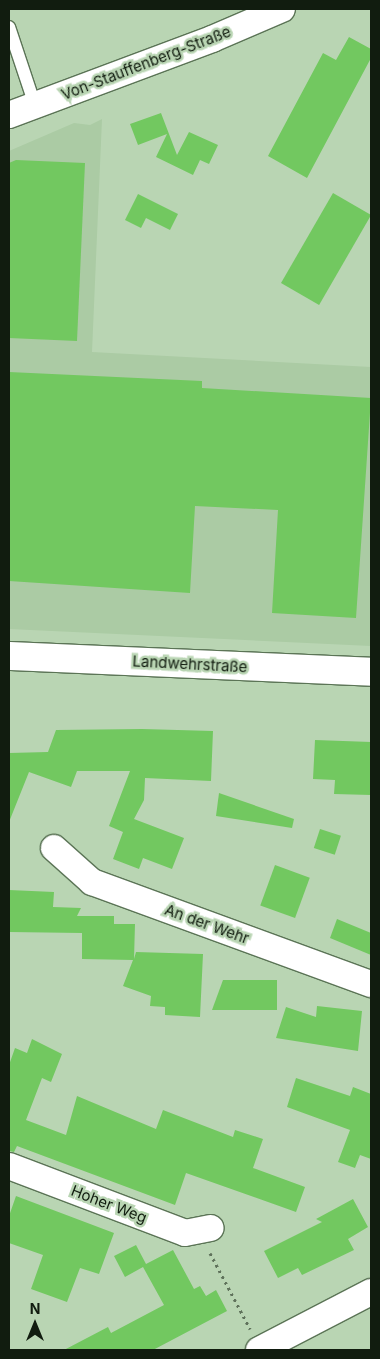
<!DOCTYPE html>
<html>
<head>
<meta charset="utf-8">
<style>
	body { margin:0 }
	#map { position:relative; width:380px; height:1359px; overflow:hidden; background:#b9d5b3; font-family:Inter,sans-serif }
	div>[style] { position:absolute }
	.built>* { inset:0; background:#abcba4 }
	.building>* { inset:0; background:#72c860; transform-origin:0 0 }
	.path>* { height:3px; margin-top:-1.5px; transform-origin:0; background:repeating-linear-gradient(90deg,#5f725b 0 2.5px,transparent 0 6.5px) }
	.roads { filter:drop-shadow(1px 0 #5b7456) drop-shadow(-1px 0 #5b7456) drop-shadow(0 1px #5b7456) drop-shadow(0 -1px #5b7456) }
	.lane>* { height:12px; margin:-6px; padding:0 6px; transform-origin:6px; border-radius:6px; background:#fff }
	.street>* { height:26px; margin:-13px; padding:0 13px; transform-origin:13px; border-radius:13px; background:#fff }
	.secondary>* { height:28px; margin:-14px; padding:0 14px; transform-origin:14px; border-radius:14px; background:#fff }
	span { translate:-50% -50%; white-space:nowrap; text-align:center; line-height:1.15; -webkit-text-stroke:5px #b9d5b3; paint-order:stroke }
	.street-label { font-size:15px; color:#111c0f }
	.frame { position:absolute; inset:0; border:10px solid #111c0f; pointer-events:none }
	.north { position:absolute; left:10px; top:1299px; width:50px; height:50px; -webkit-text-stroke:4px #b9d5b3; paint-order:stroke; rotate:0deg; font-size:14px; font-weight:700; line-height:20px; text-align:center; color:#111c0f }
	.north::after { content:''; display:block; margin:auto; width:18px; height:22px; background:#111c0f; clip-path:polygon(50% 0,100% 100%,50% 72%,0 100%) }
</style>
</head>
<body>
<div id="map">
	<div class="built">
		<div style="clip-path:polygon(102px 119px,92px 352px,371px 367px,371px 646px,9px 629px,9px 151px,74px 123px,90px 125px)"></div>
	</div>
	<div class="building">
		<div style="clip-path:polygon(349px 37px,371px 49px,371px 58px,307px 178px,268px 156px,323px 53px,336px 60px)"></div>
		<div style="clip-path:polygon(161px 113px,177px 155px,189px 132px,218px 145px,209px 164px,200px 160px,193px 175px,156px 157px,167px 134px,138px 145px,130px 124px)"></div>
		<div style="clip-path:polygon(16px 160px,85px 163px,77px 341px,9px 338px,9px 163px)"></div>
		<div style="left:333px;top:193px;width:44px;height:104px;rotate:30deg"></div>
		<div style="clip-path:polygon(138px 194px,178px 214px,170px 230px,146px 218px,141px 228px,125px 220px)"></div>
		<div style="clip-path:polygon(9px 372px,202px 381px,202px 388px,371px 398px,356px 618px,272px 613px,278px 510px,195px 506px,190px 593px,9px 581px)"></div>
		<div style="clip-path:polygon(142px 729px,213px 731px,211px 781px,145px 778px,144px 800px,134px 819px,184px 838px,172px 869px,143px 858px,139px 869px,113px 859px,123px 832px,109px 826px,130px 771px,77px 771px,71px 787px,29px 772px,9px 822px,9px 753px,48px 752px,56px 730px)"></div>
		<div style="clip-path:polygon(315px 740px,371px 742px,371px 795px,334px 794px,335px 780px,313px 779px)"></div>
		<div style="clip-path:polygon(219px 793px,294px 819px,292px 828px,216px 816px)"></div>
		<div style="left:320px;top:829px;width:22px;height:20px;rotate:18deg"></div>
		<div style="left:275px;top:865px;width:37px;height:43px;rotate:20deg"></div>
		<div style="clip-path:polygon(9px 890px,54px 892px,53px 907px,81px 908px,77px 916px,114px 916px,114px 924px,135px 924px,134px 959px,136px 952px,203px 954px,200px 1017px,165px 1015px,165px 1007px,150px 1006px,151px 996px,123px 986px,133px 960px,82px 959px,82px 933px,9px 932px)"></div>
		<div style="clip-path:polygon(337px 919px,371px 933px,371px 955px,330px 938px)"></div>
		<div style="clip-path:polygon(223px 980px,277px 980px,277px 1010px,212px 1010px)"></div>
		<div style="clip-path:polygon(317px 1006px,362px 1011px,358px 1051px,276px 1038px,286px 1007px,316px 1017px)"></div>
		<div style="clip-path:polygon(32px 1039px,62px 1054px,51px 1082px,42px 1078px,26px 1120px,66px 1135px,77px 1096px,156px 1129px,163px 1110px,233px 1137px,235px 1130px,263px 1139px,253px 1168px,305px 1187px,296px 1212px,186px 1173px,175px 1205px,17px 1146px,14px 1152px,9px 1151px,9px 1065px,15px 1048px,27px 1053px)"></div>
		<div style="clip-path:polygon(296px 1078px,350px 1096px,353px 1087px,371px 1094px,371px 1159px,360px 1155px,355px 1168px,338px 1162px,350px 1130px,287px 1107px)"></div>
		<div style="clip-path:polygon(16px 1196px,114px 1233px,99px 1274px,80px 1268px,67px 1302px,31px 1289px,43px 1255px,9px 1243px,9px 1216px)"></div>
		<div style="clip-path:polygon(353px 1199px,368px 1227px,348px 1239px,354px 1250px,302px 1275px,298px 1268px,278px 1278px,264px 1251px,322px 1222px,316px 1219px)"></div>
		<div style="clip-path:polygon(136px 1245px,146px 1264px,173px 1250px,194px 1289px,200px 1286px,206px 1296px,216px 1290px,227px 1311px,153px 1350px,64px 1350px,108px 1327px,111px 1333px,164px 1305px,143px 1267px,125px 1277px,114px 1256px)"></div>
	</div>
	<div class="path">
		<div style="left:210px;top:1253px;width:86px;rotate:62.2deg"></div>
	</div>
	<div class="roads">
		<div class="lane">
			<div style="left:9px;top:27px;width:82px;rotate:71.6deg"></div>
		</div>
		<div class="street">
			<div style="left:9px;top:115px;width:217px;rotate:-20.5deg"></div>
			<div style="left:212px;top:39px;width:76px;rotate:-23.2deg"></div>
			<div style="left:54px;top:848px;width:51px;rotate:41.8deg"></div>
			<div style="left:92px;top:882px;width:297px;rotate:20.1deg"></div>
			<div style="left:9px;top:1166px;width:188px;rotate:20.8deg"></div>
			<div style="left:185px;top:1233px;width:26px;rotate:-11deg"></div>
			<div style="left:259px;top:1350px;width:126px;rotate:-27.4deg"></div>
		</div>
		<div class="secondary">
			<div style="left:9px;top:656px;width:362px;rotate:2.5deg"></div>
		</div>
	</div>
	<div class="street-label">
		<span style="left:146px;top:63px;rotate:-21deg">Von-Stauffenberg-Straße</span>
		<span style="left:190px;top:664px;rotate:3deg">Landwehrstraße</span>
		<span style="left:207px;top:924px;rotate:20deg">An der Wehr</span>
		<span style="left:109px;top:1204px;rotate:21deg">Hoher Weg</span>
	</div>
	<div class="frame"></div>
	<div class="north">N</div>
</div>
</body>
</html>
